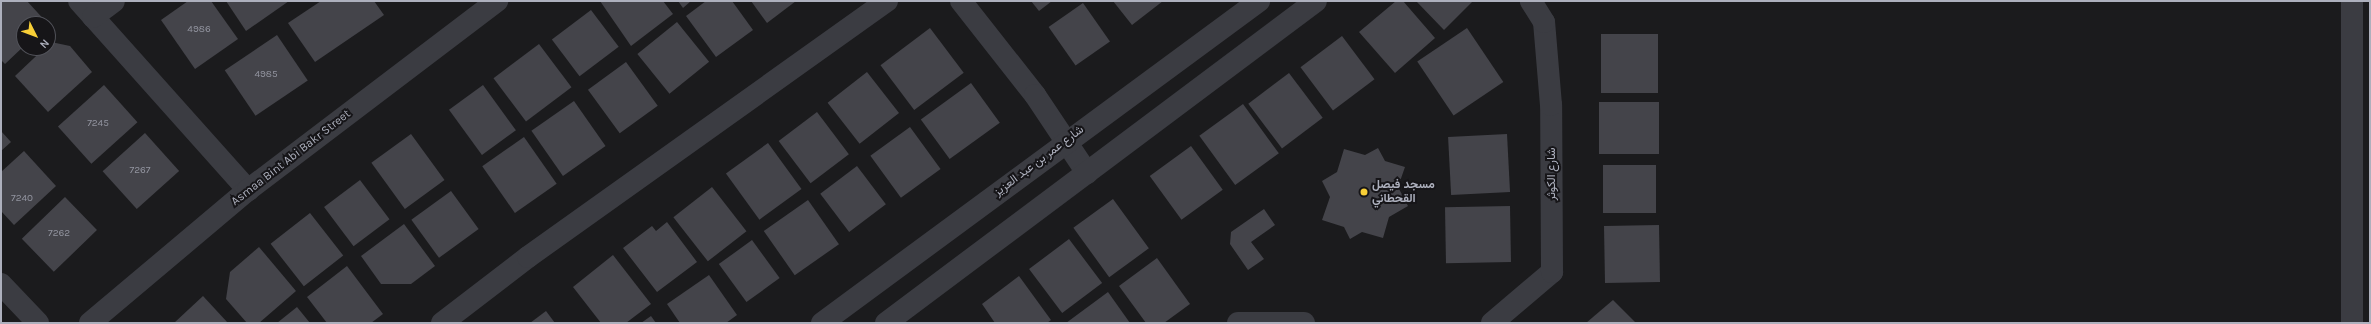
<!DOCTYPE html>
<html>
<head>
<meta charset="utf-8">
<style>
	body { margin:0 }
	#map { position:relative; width:2371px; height:324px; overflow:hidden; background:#1b1b1d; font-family:Karla,Vazirmatn,sans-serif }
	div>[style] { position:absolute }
	.building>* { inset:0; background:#44444a; transform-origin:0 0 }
	.minor>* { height:22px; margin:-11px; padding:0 11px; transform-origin:11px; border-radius:11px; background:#3b3c42 }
	.dots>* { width:11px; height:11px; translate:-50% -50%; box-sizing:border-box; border:2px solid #161518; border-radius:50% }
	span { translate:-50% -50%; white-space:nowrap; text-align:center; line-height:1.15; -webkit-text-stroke:4px #161518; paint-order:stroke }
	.number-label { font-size:10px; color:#9395a0 }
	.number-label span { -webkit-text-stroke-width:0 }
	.street-label { font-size:12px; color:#adb0bd }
	.poi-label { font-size:12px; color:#adb0bd; font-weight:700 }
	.left { translate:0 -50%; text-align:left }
	.frame { position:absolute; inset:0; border:2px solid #adb0bd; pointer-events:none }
	.north { position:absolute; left:16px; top:16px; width:40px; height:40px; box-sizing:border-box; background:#161518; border:1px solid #52535a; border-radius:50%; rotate:132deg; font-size:11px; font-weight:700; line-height:16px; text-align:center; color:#adb0bd }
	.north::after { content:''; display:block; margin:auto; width:14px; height:18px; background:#f8cf37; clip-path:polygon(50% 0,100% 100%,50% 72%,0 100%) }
</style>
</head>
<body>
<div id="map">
	<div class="building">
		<div style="clip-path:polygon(27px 1px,48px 24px,24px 24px,24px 46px,5px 64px,1px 60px,1px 2px)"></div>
		<div style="clip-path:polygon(188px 1px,211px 1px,238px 39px,195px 69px,161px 20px)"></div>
		<div style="clip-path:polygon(226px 1px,289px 1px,246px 31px)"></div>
		<div style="clip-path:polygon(321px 1px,374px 1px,384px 15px,315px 62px,288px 23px)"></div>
		<div style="clip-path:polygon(600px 1px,663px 1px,673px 14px,631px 46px)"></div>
		<div style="clip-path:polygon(678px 1px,691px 1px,683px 8px)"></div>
		<div style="clip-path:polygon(706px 1px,732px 1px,753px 30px,716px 57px,686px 16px)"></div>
		<div style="clip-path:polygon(751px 1px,796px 1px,767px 23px)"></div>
		<div style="clip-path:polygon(1031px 1px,1052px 1px,1039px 11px)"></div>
		<div style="clip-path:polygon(1113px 1px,1163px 1px,1132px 25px)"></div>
		<div style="clip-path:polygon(1396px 1px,1403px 1px,1435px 38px,1395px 73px,1359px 32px)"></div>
		<div style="clip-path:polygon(1416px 1px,1473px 1px,1444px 30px)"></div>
		<div style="left:1083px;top:3px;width:47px;height:42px;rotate:55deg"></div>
		<div style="left:591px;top:10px;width:46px;height:49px;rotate:53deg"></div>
		<div style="left:677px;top:22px;width:51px;height:51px;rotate:51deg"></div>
		<div style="left:930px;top:28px;width:56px;height:62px;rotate:53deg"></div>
		<div style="left:1467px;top:28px;width:65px;height:60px;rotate:56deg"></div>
		<div style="left:1658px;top:34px;width:59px;height:57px;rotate:90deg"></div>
		<div style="left:277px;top:35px;width:55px;height:63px;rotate:56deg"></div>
		<div style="left:1342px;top:36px;width:54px;height:52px;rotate:53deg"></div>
		<div style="clip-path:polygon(51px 42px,70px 46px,92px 72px,48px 112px,15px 76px)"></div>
		<div style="left:539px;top:44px;width:54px;height:57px;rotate:53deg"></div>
		<div style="left:626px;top:62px;width:54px;height:47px;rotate:54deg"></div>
		<div style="left:867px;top:72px;width:52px;height:50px;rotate:52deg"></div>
		<div style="left:1289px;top:73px;width:56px;height:51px;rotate:53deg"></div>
		<div style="left:971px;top:83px;width:49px;height:62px;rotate:54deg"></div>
		<div style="left:104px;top:85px;width:50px;height:62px;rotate:48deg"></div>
		<div style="left:483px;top:85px;width:56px;height:42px;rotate:54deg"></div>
		<div style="left:574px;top:101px;width:55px;height:52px;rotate:55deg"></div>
		<div style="left:1599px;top:102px;width:60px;height:52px"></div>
		<div style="left:1243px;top:104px;width:61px;height:54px;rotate:54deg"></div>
		<div style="left:817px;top:112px;width:53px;height:48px;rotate:53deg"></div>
		<div style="left:910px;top:127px;width:52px;height:49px;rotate:54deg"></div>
		<div style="clip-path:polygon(1px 131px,11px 142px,1px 151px)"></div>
		<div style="left:145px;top:133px;width:51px;height:57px;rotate:48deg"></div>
		<div style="left:411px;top:134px;width:57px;height:49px;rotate:54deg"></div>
		<div style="left:1507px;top:134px;width:58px;height:59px;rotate:87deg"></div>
		<div style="left:524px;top:137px;width:57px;height:51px;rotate:55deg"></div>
		<div style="left:768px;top:143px;width:57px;height:52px;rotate:54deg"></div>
		<div style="left:1191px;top:146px;width:54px;height:51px;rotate:54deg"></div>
		<div style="clip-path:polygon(1378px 148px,1385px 161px,1405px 167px,1398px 187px,1408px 206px,1389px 217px,1383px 238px,1362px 232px,1350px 239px,1344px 227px,1322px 220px,1330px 197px,1322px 181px,1337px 172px,1344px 149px,1365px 155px)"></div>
		<div style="clip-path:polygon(24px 151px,56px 186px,14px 225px,1px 211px,1px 172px)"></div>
		<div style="left:1603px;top:165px;width:53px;height:48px"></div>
		<div style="left:857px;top:166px;width:48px;height:46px;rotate:53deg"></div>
		<div style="left:360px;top:180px;width:49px;height:45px;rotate:53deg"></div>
		<div style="left:712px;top:187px;width:56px;height:49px;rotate:52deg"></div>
		<div style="left:451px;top:191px;width:47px;height:49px;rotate:54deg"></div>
		<div style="left:65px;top:197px;width:46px;height:60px;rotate:46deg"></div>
		<div style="left:1113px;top:199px;width:61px;height:49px;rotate:54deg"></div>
		<div style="left:808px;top:200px;width:54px;height:54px;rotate:55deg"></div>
		<div style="left:1510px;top:206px;width:56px;height:65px;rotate:89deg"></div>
		<div style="clip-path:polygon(1264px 209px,1275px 225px,1251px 242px,1264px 259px,1248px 270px,1230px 244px,1231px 232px)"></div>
		<div style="left:310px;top:213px;width:54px;height:50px;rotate:52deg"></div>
		<div style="clip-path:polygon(667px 222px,697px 262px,657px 292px,623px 248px,652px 226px,656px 231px)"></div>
		<div style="clip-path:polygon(404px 224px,435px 266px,411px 284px,381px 284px,361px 256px)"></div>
		<div style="left:1659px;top:225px;width:57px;height:55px;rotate:89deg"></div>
		<div style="left:1069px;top:239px;width:55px;height:50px;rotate:53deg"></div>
		<div style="left:752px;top:240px;width:47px;height:41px;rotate:54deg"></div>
		<div style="clip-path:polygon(259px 247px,296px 291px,259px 323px,247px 323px,226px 299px,230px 272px)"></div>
		<div style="clip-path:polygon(613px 255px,651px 304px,626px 323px,601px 323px,573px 287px)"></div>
		<div style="clip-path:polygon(1157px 258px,1190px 304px,1164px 323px,1146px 323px,1119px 286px)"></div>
		<div style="clip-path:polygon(347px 266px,383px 314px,371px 323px,327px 323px,307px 297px)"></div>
		<div style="clip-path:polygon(709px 275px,737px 315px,726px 323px,680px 323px,667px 304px)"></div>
		<div style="clip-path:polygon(1019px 276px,1051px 320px,1047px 323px,995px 323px,982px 304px)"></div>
		<div style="clip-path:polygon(1108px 292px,1130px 323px,1066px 323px)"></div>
		<div style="clip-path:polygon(203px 296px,228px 323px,174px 323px)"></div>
		<div style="clip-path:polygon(1613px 300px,1636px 323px,1586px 323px)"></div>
		<div style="clip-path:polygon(297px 307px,310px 323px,277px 323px)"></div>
		<div style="clip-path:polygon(546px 311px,555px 323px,530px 323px)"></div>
		<div style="clip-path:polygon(651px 316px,656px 323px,641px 323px)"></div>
	</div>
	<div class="minor">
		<div style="left:79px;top:1px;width:254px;rotate:48.2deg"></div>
		<div style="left:961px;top:1px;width:120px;rotate:51.8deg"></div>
		<div style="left:1035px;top:95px;width:94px;rotate:56.3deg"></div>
		<div style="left:2352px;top:1px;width:322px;rotate:90deg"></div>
		<div style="left:93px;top:17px;width:26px;rotate:-37deg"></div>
		<div style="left:1px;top:284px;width:54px;rotate:46.5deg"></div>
		<div style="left:90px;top:323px;width:207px;rotate:-40.1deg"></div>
		<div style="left:248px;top:190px;width:313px;rotate:-37.2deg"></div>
		<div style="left:442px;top:323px;width:108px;rotate:-37.5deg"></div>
		<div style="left:528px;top:257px;width:441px;rotate:-35.5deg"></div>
		<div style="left:822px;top:323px;width:543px;rotate:-36.38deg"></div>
		<div style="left:886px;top:323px;width:537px;rotate:-36.83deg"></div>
		<div style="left:1238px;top:323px;width:66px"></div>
		<div style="left:1492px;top:323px;width:79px;rotate:-40.4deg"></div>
		<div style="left:1552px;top:272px;width:167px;rotate:-90.3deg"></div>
		<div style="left:1551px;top:105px;width:83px;rotate:-94.8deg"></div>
		<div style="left:1544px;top:22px;width:25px;rotate:-122deg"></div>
	</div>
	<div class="dots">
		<div style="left:1364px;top:192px;background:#f8cf37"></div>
	</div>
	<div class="number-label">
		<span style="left:199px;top:30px">4986</span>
		<span style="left:266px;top:75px">4985</span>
		<span style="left:98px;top:124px">7245</span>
		<span style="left:140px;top:171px">7267</span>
		<span style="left:22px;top:199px">7240</span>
		<span style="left:59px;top:234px">7262</span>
	</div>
	<div class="street-label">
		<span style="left:291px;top:158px;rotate:-38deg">Asmaa Bint Abi Bakr Street</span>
		<span style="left:1039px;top:161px;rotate:-37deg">شارع عمر بن عبد العزيز</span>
		<span style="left:1552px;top:174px;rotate:-90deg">شارع الكوثر</span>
	</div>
	<div class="poi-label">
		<span class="left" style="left:1372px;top:192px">مسجد فيصل<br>القحطاني</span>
	</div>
	<div class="frame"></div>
	<div class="north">N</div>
</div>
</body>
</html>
